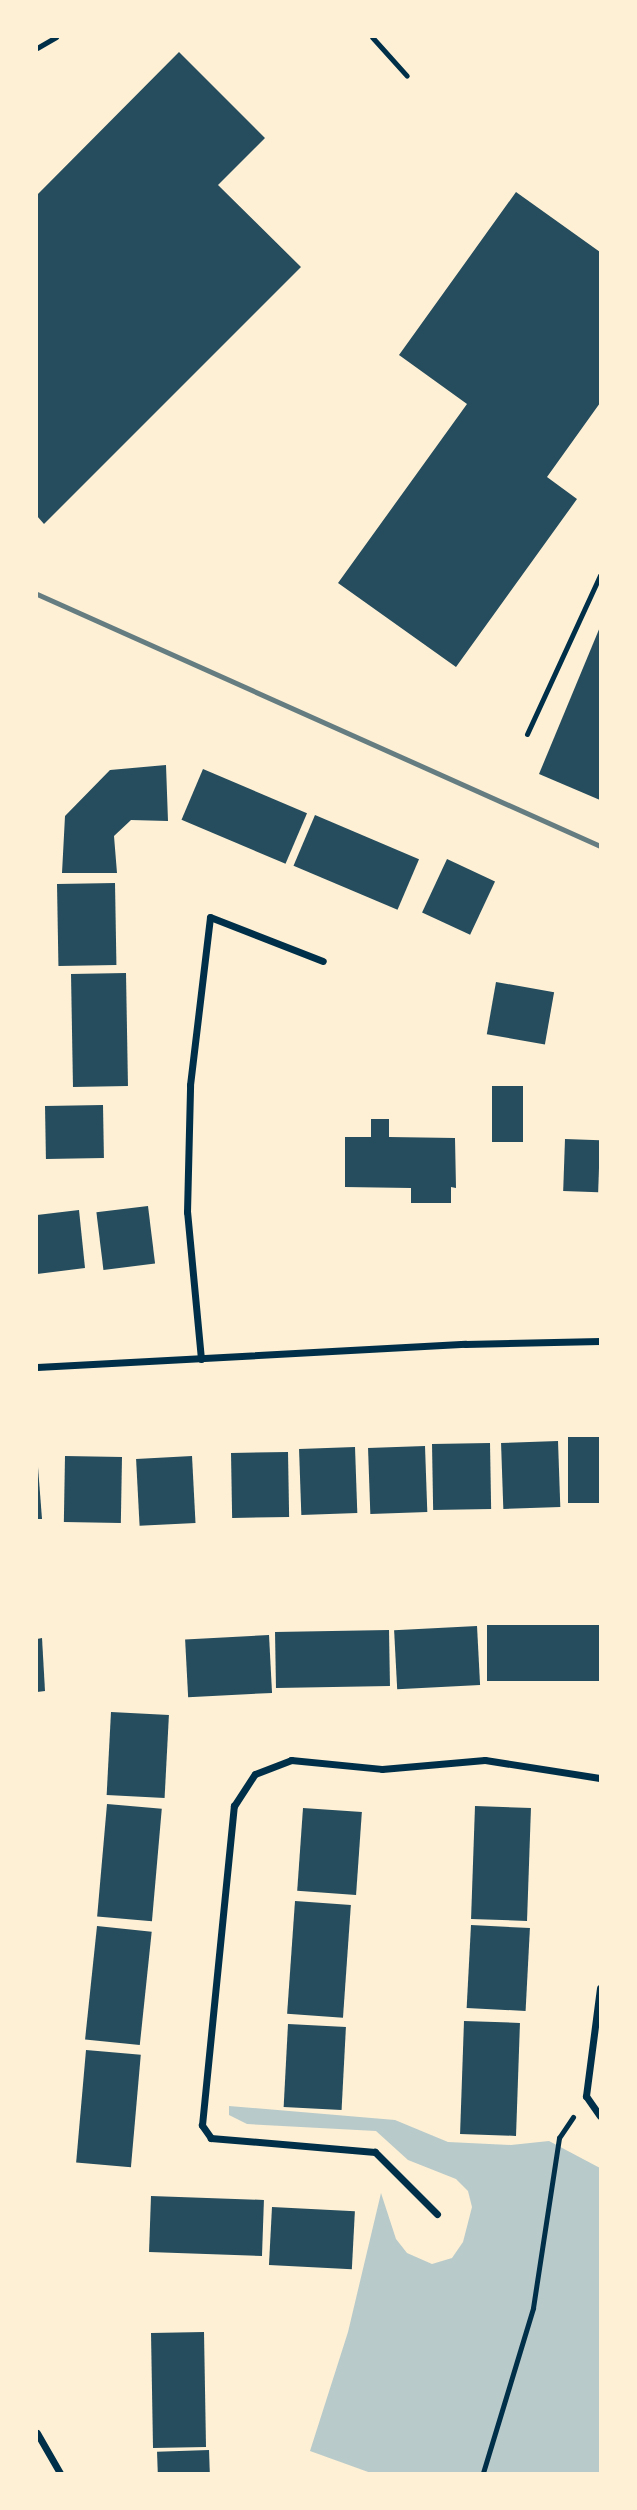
<!DOCTYPE html>
<html>
<head>
<meta charset="utf-8">
<style>
	body { margin:0 }
	#map { position:relative; width:637px; height:2510px; overflow:hidden; background:#fdf0d5; font-family:Lato,sans-serif }
	div>[style] { position:absolute }
	.green>* { inset:0; background:#b9caca }
	.building>* { inset:0; background:#264d5e; transform-origin:0 0 }
	.path>* { height:4.5px; margin:-2.25px; padding:0 2.25px; transform-origin:2.25px; border-radius:2.25px; background:#003049 }
	.service>* { height:5px; margin:-2.5px; padding:0 2.5px; transform-origin:2.5px; border-radius:2.5px; background:#003049 }
	.minor>* { height:7px; margin:-3.5px; padding:0 3.5px; transform-origin:3.5px; border-radius:3.5px; background:#003049 }
	.rail>* { height:5px; margin:-2.5px; padding:0 2.5px; transform-origin:2.5px; border-radius:2.5px; background:#657d81 }
	span { translate:-50% -50%; white-space:nowrap; text-align:center; line-height:1.15; -webkit-text-stroke:7px #fdf0d5; paint-order:stroke }
	.frame { position:absolute; inset:0; border:38px solid #fdf0d5; pointer-events:none }
</style>
</head>
<body>
<div id="map">
	<div class="green">
		<div style="clip-path:polygon(229px 2106px,395px 2120px,448px 2142px,511px 2145px,549px 2141px,600px 2168px,600px 2473px,371px 2473px,310px 2451px,348px 2332px,381px 2193px,396px 2239px,407px 2253px,432px 2264px,452px 2258px,463px 2242px,472px 2207px,468px 2191px,456px 2179px,408px 2160px,376px 2131px,247px 2124px,229px 2115px)"></div>
	</div>
	<div class="building">
		<div style="clip-path:polygon(179px 52px,265px 138px,218px 185px,301px 267px,44px 524px,37px 516px,37px 195px)"></div>
		<div style="clip-path:polygon(516px 192px,600px 252px,600px 403px,547px 477px,577px 499px,456px 667px,338px 583px,467px 404px,399px 355px)"></div>
		<div style="clip-path:polygon(600px 627px,600px 800px,539px 774px)"></div>
		<div style="clip-path:polygon(166px 765px,168px 821px,131px 820px,114px 836px,117px 873px,62px 873px,65px 816px,110px 770px)"></div>
		<div style="left:203px;top:769px;width:113px;height:55px;rotate:23deg"></div>
		<div style="left:315px;top:815px;width:113px;height:55px;rotate:23deg"></div>
		<div style="left:447px;top:859px;width:53px;height:59px;rotate:25deg"></div>
		<div style="left:115px;top:883px;width:82px;height:58px;rotate:89deg"></div>
		<div style="left:126px;top:973px;width:113px;height:55px;rotate:89deg"></div>
		<div style="left:496px;top:982px;width:59px;height:53px;rotate:10deg"></div>
		<div style="left:492px;top:1086px;width:31px;height:56px"></div>
		<div style="left:103px;top:1105px;width:53px;height:58px;rotate:89deg"></div>
		<div style="clip-path:polygon(371px 1119px,389px 1119px,389px 1137px,455px 1138px,456px 1188px,451px 1187px,451px 1203px,411px 1203px,411px 1188px,345px 1187px,345px 1137px,371px 1137px)"></div>
		<div style="left:565px;top:1139px;width:35px;height:52px;rotate:2deg"></div>
		<div style="left:148px;top:1206px;width:58px;height:52px;rotate:83deg"></div>
		<div style="clip-path:polygon(79px 1210px,85px 1268px,37px 1274px,37px 1215px)"></div>
		<div style="left:600px;top:1437px;width:66px;height:32px;rotate:90deg"></div>
		<div style="left:558px;top:1441px;width:66px;height:57px;rotate:88deg"></div>
		<div style="left:490px;top:1443px;width:66px;height:58px;rotate:89deg"></div>
		<div style="left:425px;top:1446px;width:66px;height:57px;rotate:88deg"></div>
		<div style="left:355px;top:1447px;width:66px;height:56px;rotate:88deg"></div>
		<div style="left:288px;top:1452px;width:65px;height:57px;rotate:89deg"></div>
		<div style="clip-path:polygon(37px 1454px,42px 1519px,37px 1519px)"></div>
		<div style="left:65px;top:1456px;width:57px;height:66px;rotate:1deg"></div>
		<div style="left:192px;top:1456px;width:67px;height:56px;rotate:87deg"></div>
		<div style="left:600px;top:1625px;width:56px;height:113px;rotate:90deg"></div>
		<div style="left:477px;top:1626px;width:59px;height:83px;rotate:87deg"></div>
		<div style="left:389px;top:1630px;width:56px;height:114px;rotate:89deg"></div>
		<div style="left:269px;top:1635px;width:58px;height:84px;rotate:87deg"></div>
		<div style="clip-path:polygon(42px 1638px,45px 1691px,37px 1692px,37px 1639px)"></div>
		<div style="left:111px;top:1712px;width:58px;height:83px;rotate:3deg"></div>
		<div style="left:107px;top:1804px;width:55px;height:113px;rotate:5deg"></div>
		<div style="left:475px;top:1806px;width:56px;height:113px;rotate:2deg"></div>
		<div style="left:303px;top:1808px;width:59px;height:83px;rotate:4deg"></div>
		<div style="left:295px;top:1901px;width:56px;height:113px;rotate:4deg"></div>
		<div style="left:471px;top:1925px;width:59px;height:83px;rotate:3deg"></div>
		<div style="left:97px;top:1926px;width:55px;height:114px;rotate:6deg"></div>
		<div style="left:464px;top:2021px;width:56px;height:113px;rotate:2deg"></div>
		<div style="left:288px;top:2024px;width:58px;height:83px;rotate:3deg"></div>
		<div style="left:86px;top:2050px;width:55px;height:113px;rotate:5deg"></div>
		<div style="left:151px;top:2196px;width:113px;height:56px;rotate:2deg"></div>
		<div style="left:272px;top:2207px;width:83px;height:58px;rotate:3deg"></div>
		<div style="left:204px;top:2332px;width:115px;height:53px;rotate:89deg"></div>
		<div style="left:209px;top:2450px;width:23px;height:52px;rotate:88deg"></div>
	</div>
	<div class="path">
		<div style="left:483px;top:2473px;width:172px;rotate:-73.1deg"></div>
		<div style="left:533px;top:2308px;width:172px;rotate:-81.3deg"></div>
		<div style="left:559px;top:2138px;width:25px;rotate:-56deg"></div>
	</div>
	<div class="service">
		<div style="left:372px;top:37px;width:52px;rotate:48.1deg"></div>
		<div style="left:37px;top:48px;width:22px;rotate:-30deg"></div>
		<div style="left:527px;top:734px;width:175px;rotate:-65.3deg"></div>
	</div>
	<div class="minor">
		<div style="left:201px;top:1359px;width:148px;rotate:-95.4deg"></div>
		<div style="left:187px;top:1212px;width:127px;rotate:-88.6deg"></div>
		<div style="left:190px;top:1085px;width:169px;rotate:-83.2deg"></div>
		<div style="left:210px;top:917px;width:121px;rotate:21.3deg"></div>
		<div style="left:37px;top:1367px;width:429px;rotate:-3.1deg"></div>
		<div style="left:465px;top:1344px;width:135px;rotate:-1.3deg"></div>
		<div style="left:600px;top:1988px;width:109px;rotate:97.4deg"></div>
		<div style="left:586px;top:2096px;width:24px;rotate:55deg"></div>
		<div style="left:437px;top:2214px;width:88px;rotate:-135deg"></div>
		<div style="left:375px;top:2152px;width:165px;rotate:-175.1deg"></div>
		<div style="left:211px;top:2138px;width:16px;rotate:-125deg"></div>
		<div style="left:202px;top:2125px;width:321px;rotate:-84.3deg"></div>
		<div style="left:234px;top:1806px;width:38px;rotate:-57deg"></div>
		<div style="left:255px;top:1774px;width:39px;rotate:-21deg"></div>
		<div style="left:291px;top:1760px;width:91px;rotate:5.6deg"></div>
		<div style="left:382px;top:1769px;width:103px;rotate:-5deg"></div>
		<div style="left:485px;top:1760px;width:116px;rotate:8.9deg"></div>
		<div style="left:37px;top:2433px;width:46px;rotate:60.1deg"></div>
	</div>
	<div class="rail">
		<div style="left:37px;top:594px;width:617px;rotate:24.11deg"></div>
	</div>
	<div class="frame"></div>
</div>
</body>
</html>
